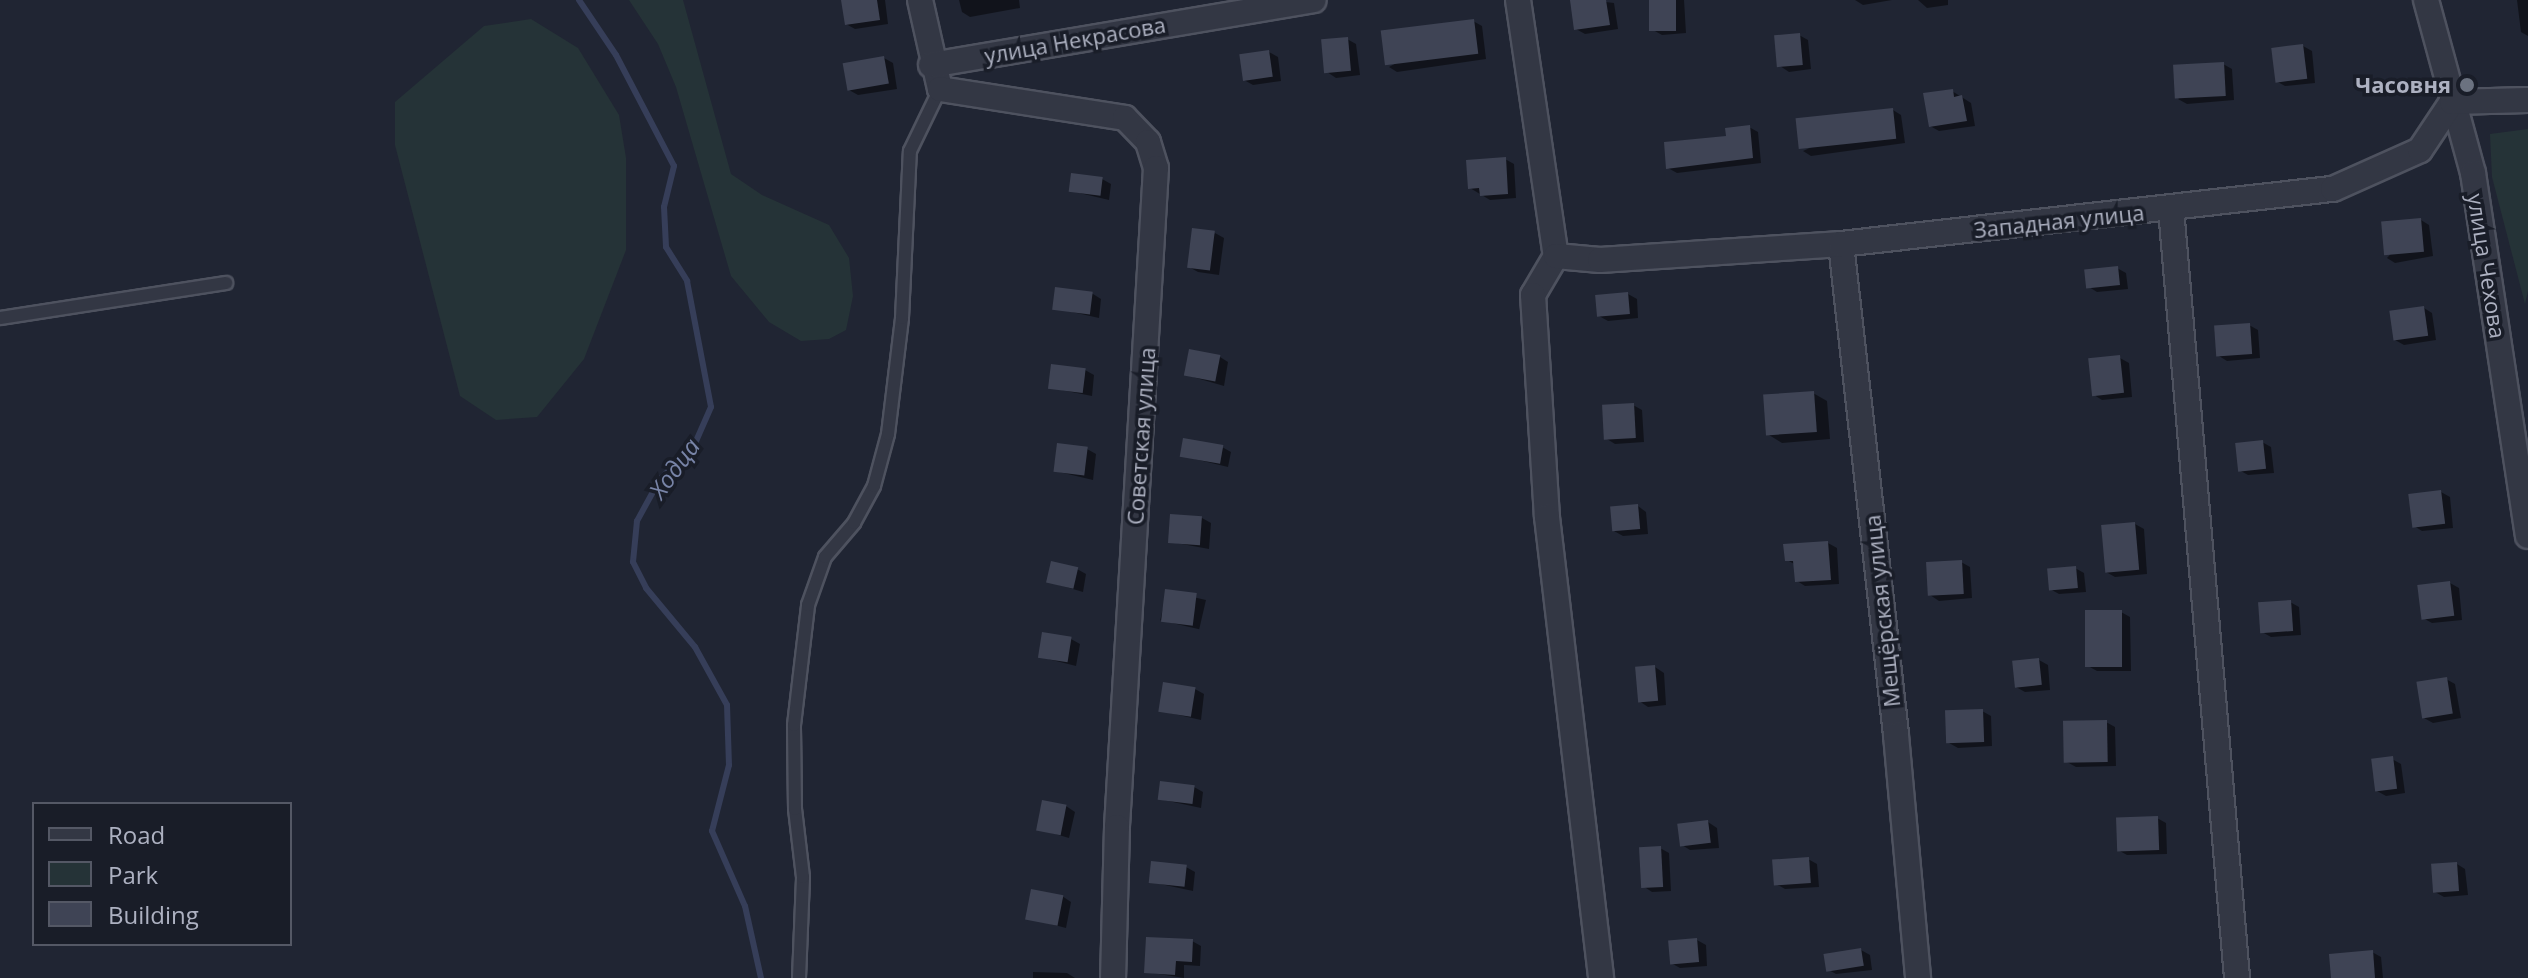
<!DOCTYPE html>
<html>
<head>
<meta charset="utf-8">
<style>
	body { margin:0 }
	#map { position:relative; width:2528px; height:978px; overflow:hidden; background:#202533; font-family:"Open Sans",sans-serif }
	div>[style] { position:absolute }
	.green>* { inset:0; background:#253337 }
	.shadow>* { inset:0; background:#0007; transform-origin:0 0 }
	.stream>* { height:6px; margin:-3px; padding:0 3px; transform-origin:3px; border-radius:3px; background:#363e59 }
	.building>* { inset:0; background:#3f4455; transform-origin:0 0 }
	.roads { filter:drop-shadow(2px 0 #4e525f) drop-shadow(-2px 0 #4e525f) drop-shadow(0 2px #4e525f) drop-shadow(0 -2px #4e525f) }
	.service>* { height:12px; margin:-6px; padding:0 6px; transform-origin:6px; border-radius:6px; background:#333744 }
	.minor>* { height:24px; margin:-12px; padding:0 12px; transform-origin:12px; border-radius:12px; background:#333744 }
	.dots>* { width:22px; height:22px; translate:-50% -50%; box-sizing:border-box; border:4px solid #191d28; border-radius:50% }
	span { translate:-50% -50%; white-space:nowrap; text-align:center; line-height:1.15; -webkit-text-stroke:7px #191d28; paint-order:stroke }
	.street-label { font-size:22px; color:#adb1c1 }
	.poi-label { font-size:22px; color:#adb1c1; font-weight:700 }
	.right { translate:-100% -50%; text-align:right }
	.water-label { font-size:24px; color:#7884a7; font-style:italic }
	.legend { position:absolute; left:32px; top:802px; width:260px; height:144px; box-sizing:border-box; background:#191d28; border:2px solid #545865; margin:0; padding:10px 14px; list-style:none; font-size:24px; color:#adb1c1 }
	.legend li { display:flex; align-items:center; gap:16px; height:40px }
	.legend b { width:40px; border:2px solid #545865 }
</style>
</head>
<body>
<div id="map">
	<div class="green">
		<div style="clip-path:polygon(629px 0,683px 0,731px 174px,762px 195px,829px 225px,849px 258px,853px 296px,846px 330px,829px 339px,801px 341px,769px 322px,731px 276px,676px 87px,658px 44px)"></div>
		<div style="clip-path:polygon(531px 19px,578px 48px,619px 115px,626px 158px,626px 250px,584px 359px,537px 417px,496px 420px,460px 396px,395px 145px,395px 102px,484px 26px)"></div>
		<div style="clip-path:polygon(2528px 129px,2528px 291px,2525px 304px,2492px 177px,2490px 134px)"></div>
	</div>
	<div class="shadow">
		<div style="clip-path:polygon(843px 0,885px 0,888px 24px,855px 29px,846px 24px)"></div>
		<div style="clip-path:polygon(959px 0,1019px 0,1020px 8px,970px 17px,962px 12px)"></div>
		<div style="clip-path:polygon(1589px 0,1614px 3px,1618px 29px,1585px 34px,1576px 29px)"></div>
		<div style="clip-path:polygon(1651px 0,1684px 0,1686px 33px,1662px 35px,1653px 30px)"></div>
		<div style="clip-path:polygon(1855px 0,1892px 0,1863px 5px)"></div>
		<div style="clip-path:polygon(1918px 0,1948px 0,1948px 5px,1927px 8px)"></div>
		<div style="clip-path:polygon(2517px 0,2528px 0,2528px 36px,2521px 32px)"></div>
		<div style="clip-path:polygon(1473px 21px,1482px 26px,1486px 59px,1397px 72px,1389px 67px)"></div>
		<div style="clip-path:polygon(1799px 35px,1808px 40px,1811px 69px,1789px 72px,1780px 66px)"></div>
		<div style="clip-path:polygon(1347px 39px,1356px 44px,1360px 75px,1336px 78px,1327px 72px)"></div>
		<div style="clip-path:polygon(2303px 46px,2312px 51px,2315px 83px,2285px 86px,2276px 81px)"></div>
		<div style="clip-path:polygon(1269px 52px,1278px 57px,1281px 81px,1253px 85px,1244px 80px)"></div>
		<div style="clip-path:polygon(884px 58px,893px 63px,897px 89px,858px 95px,849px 90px)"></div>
		<div style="clip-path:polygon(2223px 64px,2232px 69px,2234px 100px,2187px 104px,2178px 99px)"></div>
		<div style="clip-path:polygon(1952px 91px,1971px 103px,1975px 126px,1939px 131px,1930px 126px)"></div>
		<div style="clip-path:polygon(1893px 110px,1901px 115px,1905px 143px,1811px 156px,1803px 151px)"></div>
		<div style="clip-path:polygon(1749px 127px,1758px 132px,1761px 163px,1677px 173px,1668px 168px)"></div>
		<div style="clip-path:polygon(1505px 159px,1514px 164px,1516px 198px,1490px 200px,1470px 188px)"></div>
		<div style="clip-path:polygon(1102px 179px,1111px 184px,1109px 200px,1071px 191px)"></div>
		<div style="clip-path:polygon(2421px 220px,2429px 225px,2433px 256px,2395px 263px,2387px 258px)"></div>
		<div style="clip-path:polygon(1215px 233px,1224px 238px,1219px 275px,1198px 272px,1189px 267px)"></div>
		<div style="clip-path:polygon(2117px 268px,2126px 273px,2128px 289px,2097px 292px,2089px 287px)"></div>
		<div style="clip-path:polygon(1093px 294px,1101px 299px,1099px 318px,1054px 308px)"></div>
		<div style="clip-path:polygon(1628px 294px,1637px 299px,1638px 318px,1608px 321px,1599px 316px)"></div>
		<div style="clip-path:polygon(2424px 308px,2432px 313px,2436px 340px,2404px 345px,2395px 340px)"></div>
		<div style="clip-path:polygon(2249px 325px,2258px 330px,2260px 358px,2227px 361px,2219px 356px)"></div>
		<div style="clip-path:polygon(1220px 357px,1228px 362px,1224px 386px,1186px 375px)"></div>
		<div style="clip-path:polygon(2120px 358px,2129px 363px,2132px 397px,2102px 400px,2094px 395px)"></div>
		<div style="clip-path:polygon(1085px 370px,1094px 375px,1092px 396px,1051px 388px)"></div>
		<div style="clip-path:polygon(1813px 393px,1827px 401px,1830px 439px,1782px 443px,1769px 435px)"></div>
		<div style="clip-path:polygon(1633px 405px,1642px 410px,1644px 442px,1615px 444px,1607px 439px)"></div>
		<div style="clip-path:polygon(2262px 442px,2271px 447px,2274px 473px,2248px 475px,2239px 470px)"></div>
		<div style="clip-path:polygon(1222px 447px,1231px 452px,1228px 467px,1182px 456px)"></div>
		<div style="clip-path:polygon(1087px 449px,1096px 454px,1093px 480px,1055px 471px)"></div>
		<div style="clip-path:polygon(2441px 492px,2450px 497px,2453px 528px,2422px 531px,2414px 526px)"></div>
		<div style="clip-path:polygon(1638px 506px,1646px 512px,1648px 534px,1623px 536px,1614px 531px)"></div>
		<div style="clip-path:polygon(1202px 518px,1211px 523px,1209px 549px,1171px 542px)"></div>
		<div style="clip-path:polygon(2135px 524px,2144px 529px,2147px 574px,2115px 577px,2106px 572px)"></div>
		<div style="clip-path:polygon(1828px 543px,1837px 548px,1839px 584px,1805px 586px,1797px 581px,1796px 565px,1787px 560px)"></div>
		<div style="clip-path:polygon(1961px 562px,1970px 567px,1972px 598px,1939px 601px,1930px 595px)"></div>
		<div style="clip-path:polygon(2075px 568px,2084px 573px,2086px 592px,2059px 594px,2050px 589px)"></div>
		<div style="clip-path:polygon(1077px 569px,1086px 574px,1083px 592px,1049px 582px)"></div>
		<div style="clip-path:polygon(2450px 583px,2459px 588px,2462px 620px,2432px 623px,2423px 618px)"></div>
		<div style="left:1167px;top:591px;width:40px;height:30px;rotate:13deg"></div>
		<div style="clip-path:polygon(2290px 602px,2299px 607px,2301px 635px,2271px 637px,2262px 632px)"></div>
		<div style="clip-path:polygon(2121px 612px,2130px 617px,2131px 671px,2097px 671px,2088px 666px)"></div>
		<div style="clip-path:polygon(1071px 639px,1080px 644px,1076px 666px,1040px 657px)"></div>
		<div style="clip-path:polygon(2039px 660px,2048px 665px,2050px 690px,2025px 692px,2016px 687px)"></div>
		<div style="clip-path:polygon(1655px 667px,1664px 673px,1666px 705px,1648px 707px,1639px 701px)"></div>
		<div style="clip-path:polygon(2446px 679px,2455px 684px,2461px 718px,2433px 723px,2424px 718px)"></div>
		<div style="clip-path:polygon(1195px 689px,1204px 694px,1201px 720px,1161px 711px)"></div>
		<div style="clip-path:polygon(1982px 711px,1991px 716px,1992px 746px,1958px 748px,1949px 743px)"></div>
		<div style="clip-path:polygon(2106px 722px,2115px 727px,2116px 766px,2076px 767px,2067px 762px)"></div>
		<div style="clip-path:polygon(2392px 759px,2401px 764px,2405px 793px,2386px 796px,2377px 791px)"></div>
		<div style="clip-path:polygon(1194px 787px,1203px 792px,1201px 808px,1159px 799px)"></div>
		<div style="clip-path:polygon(1066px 806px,1075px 812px,1069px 838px,1038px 829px)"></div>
		<div style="clip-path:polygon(2157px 818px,2166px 823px,2167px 854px,2127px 855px,2118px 850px)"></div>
		<div style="clip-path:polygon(1708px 822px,1717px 828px,1719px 848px,1690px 850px,1682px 845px)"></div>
		<div style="clip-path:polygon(1660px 848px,1669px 853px,1671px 891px,1652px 892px,1643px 886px)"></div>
		<div style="clip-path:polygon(1808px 859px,1817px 864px,1819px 887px,1785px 889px,1776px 884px)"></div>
		<div style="clip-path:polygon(2457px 864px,2465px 869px,2468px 895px,2444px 897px,2435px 892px)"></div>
		<div style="clip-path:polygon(1186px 867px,1195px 872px,1193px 891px,1151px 882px)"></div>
		<div style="clip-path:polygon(1062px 896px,1071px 902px,1066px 928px,1027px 918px)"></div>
		<div style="clip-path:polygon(1697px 940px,1706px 945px,1707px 966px,1680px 968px,1671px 963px)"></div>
		<div style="clip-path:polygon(1192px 941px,1201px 946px,1200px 966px,1184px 965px,1184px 978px,1146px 972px)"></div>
		<div style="clip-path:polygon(1861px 950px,1870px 955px,1872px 970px,1836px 974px,1827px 969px)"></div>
		<div style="clip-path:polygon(2372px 952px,2381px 957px,2383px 978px,2333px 978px)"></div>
		<div style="clip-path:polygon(1033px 972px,1067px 973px,1075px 978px,1033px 978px)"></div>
	</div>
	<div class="stream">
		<div style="left:579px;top:0;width:66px;rotate:56.1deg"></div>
		<div style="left:616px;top:55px;width:125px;rotate:62.4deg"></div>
		<div style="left:674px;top:166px;width:42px;rotate:103.7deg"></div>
		<div style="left:664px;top:207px;width:40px;rotate:87.1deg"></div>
		<div style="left:666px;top:247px;width:40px;rotate:58deg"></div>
		<div style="left:687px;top:281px;width:128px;rotate:79.2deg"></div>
		<div style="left:711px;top:407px;width:45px;rotate:113.7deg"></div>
		<div style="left:693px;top:448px;width:45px;rotate:136.8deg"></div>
		<div style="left:660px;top:479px;width:48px;rotate:118.7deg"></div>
		<div style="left:637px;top:521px;width:41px;rotate:95.6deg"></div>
		<div style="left:633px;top:562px;width:29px;rotate:63deg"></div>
		<div style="left:646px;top:588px;width:77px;rotate:50.3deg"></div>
		<div style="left:695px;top:647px;width:66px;rotate:61.1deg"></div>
		<div style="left:727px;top:705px;width:60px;rotate:88.1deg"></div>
		<div style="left:729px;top:765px;width:68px;rotate:104.4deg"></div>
		<div style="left:712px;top:831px;width:82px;rotate:66.3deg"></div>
		<div style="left:745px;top:906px;width:74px;rotate:77.5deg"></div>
	</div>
	<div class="building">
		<div style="clip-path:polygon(841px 0,877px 0,880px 20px,845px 25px)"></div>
		<div style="clip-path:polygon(1570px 0,1606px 0,1610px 25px,1574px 30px)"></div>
		<div style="left:1649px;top:0;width:27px;height:31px"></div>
		<div style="left:1474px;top:19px;width:35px;height:94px;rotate:83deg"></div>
		<div style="left:1800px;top:33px;width:32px;height:26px;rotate:85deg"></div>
		<div style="left:1348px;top:37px;width:34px;height:27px;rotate:85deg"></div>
		<div style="left:2303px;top:44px;width:35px;height:32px;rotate:83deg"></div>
		<div style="left:1269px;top:50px;width:27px;height:30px;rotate:82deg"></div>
		<div style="left:884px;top:56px;width:28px;height:42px;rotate:80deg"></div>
		<div style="left:2224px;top:62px;width:34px;height:51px;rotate:87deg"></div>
		<div style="clip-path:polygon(1953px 89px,1954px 97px,1962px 95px,1967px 121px,1929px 127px,1923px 93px)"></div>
		<div style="left:1893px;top:108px;width:31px;height:98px;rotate:84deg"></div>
		<div style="clip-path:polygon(1750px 125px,1753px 158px,1666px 169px,1664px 142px,1726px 136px,1725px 128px)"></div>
		<div style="clip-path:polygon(1506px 157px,1508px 194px,1480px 196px,1479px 188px,1468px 189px,1466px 160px)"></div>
		<div style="left:1071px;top:173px;width:32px;height:19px;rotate:7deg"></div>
		<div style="left:2421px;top:218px;width:34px;height:40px;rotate:85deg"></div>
		<div style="left:1192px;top:228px;width:23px;height:40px;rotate:7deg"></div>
		<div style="left:2118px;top:266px;width:19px;height:34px;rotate:84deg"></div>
		<div style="left:1055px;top:287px;width:38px;height:23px;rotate:7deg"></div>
		<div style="left:1628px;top:292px;width:22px;height:33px;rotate:85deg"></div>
		<div style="left:2424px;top:306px;width:30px;height:35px;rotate:82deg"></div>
		<div style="left:2250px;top:323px;width:31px;height:36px;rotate:86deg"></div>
		<div style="left:1189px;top:349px;width:32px;height:27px;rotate:11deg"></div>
		<div style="left:2120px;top:355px;width:38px;height:32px;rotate:84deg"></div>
		<div style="left:1051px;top:364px;width:35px;height:25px;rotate:7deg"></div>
		<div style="left:1814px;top:391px;width:41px;height:51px;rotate:86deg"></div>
		<div style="left:1634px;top:403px;width:35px;height:32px;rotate:87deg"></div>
		<div style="left:1183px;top:438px;width:41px;height:19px;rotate:10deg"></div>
		<div style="left:2263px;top:440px;width:29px;height:28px;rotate:84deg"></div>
		<div style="left:1057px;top:443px;width:31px;height:29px;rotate:7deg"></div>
		<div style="left:2441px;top:490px;width:34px;height:33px;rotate:83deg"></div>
		<div style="left:1638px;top:504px;width:25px;height:28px;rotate:85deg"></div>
		<div style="left:1170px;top:514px;width:32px;height:29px;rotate:4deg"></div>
		<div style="left:2135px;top:522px;width:48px;height:34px;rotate:85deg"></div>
		<div style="clip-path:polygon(1828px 541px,1831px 580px,1795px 582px,1793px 561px,1785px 561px,1783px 544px)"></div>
		<div style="left:1962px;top:560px;width:34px;height:36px;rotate:87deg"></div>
		<div style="left:1051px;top:561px;width:28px;height:22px;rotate:13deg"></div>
		<div style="left:2076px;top:566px;width:22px;height:29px;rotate:85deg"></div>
		<div style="left:2450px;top:581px;width:35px;height:33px;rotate:83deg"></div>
		<div style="left:1165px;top:589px;width:32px;height:33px;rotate:7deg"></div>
		<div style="left:2291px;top:600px;width:31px;height:33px;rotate:86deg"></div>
		<div style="left:2085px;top:610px;width:37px;height:57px"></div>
		<div style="left:1042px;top:632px;width:30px;height:26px;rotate:9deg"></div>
		<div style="left:2039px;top:658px;width:27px;height:27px;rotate:84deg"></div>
		<div style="left:1655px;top:665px;width:36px;height:20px;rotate:85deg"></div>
		<div style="left:2447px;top:677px;width:37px;height:31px;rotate:81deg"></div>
		<div style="left:1163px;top:682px;width:33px;height:30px;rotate:9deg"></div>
		<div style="left:1983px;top:709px;width:33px;height:38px;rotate:88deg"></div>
		<div style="left:2107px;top:720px;width:42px;height:44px;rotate:89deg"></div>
		<div style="left:2393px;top:756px;width:33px;height:22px;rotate:83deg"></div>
		<div style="left:1160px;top:781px;width:35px;height:19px;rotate:7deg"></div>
		<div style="left:1042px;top:800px;width:25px;height:31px;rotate:11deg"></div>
		<div style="left:2158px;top:816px;width:34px;height:42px;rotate:88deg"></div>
		<div style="left:1708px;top:820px;width:23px;height:31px;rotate:83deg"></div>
		<div style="left:1661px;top:846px;width:41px;height:22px;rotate:87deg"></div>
		<div style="left:1809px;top:857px;width:26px;height:37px;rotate:86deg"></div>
		<div style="left:1151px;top:861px;width:36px;height:22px;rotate:6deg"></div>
		<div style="left:2457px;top:862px;width:29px;height:26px;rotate:86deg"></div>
		<div style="left:1031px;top:889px;width:33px;height:31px;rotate:11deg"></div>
		<div style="clip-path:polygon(1146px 937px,1193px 939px,1192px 962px,1176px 961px,1175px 975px,1144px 973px)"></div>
		<div style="left:1697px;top:938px;width:24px;height:29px;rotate:85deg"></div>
		<div style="left:1861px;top:948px;width:18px;height:38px;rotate:81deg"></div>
		<div style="clip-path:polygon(2373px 950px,2375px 978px,2331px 978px,2329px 954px)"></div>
	</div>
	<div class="roads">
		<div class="service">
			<div style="left:0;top:318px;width:229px;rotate:-8.8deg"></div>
			<div style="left:799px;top:978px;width:101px;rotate:-87.7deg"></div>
			<div style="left:803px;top:877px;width:68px;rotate:-96.7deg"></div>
			<div style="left:795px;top:809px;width:84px;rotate:-90.7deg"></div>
			<div style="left:794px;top:725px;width:121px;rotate:-83.3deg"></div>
			<div style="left:808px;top:605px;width:51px;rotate:-70.5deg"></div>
			<div style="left:825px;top:557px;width:45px;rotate:-49.5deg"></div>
			<div style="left:854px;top:523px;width:42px;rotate:-61.6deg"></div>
			<div style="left:874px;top:486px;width:54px;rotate:-74.9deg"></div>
			<div style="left:888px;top:434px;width:117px;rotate:-83.1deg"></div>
			<div style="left:902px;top:318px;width:167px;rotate:-87.3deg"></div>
			<div style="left:910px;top:151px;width:69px;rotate:-64.2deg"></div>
		</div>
		<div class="minor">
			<div style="left:920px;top:0;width:91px;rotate:77.3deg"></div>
			<div style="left:940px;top:89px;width:187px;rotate:8.9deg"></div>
			<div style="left:1125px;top:118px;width:33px;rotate:46deg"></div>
			<div style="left:1148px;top:142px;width:27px;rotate:73deg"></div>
			<div style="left:1156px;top:168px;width:660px;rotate:93.39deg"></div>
			<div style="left:1117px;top:827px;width:151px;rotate:91.5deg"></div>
			<div style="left:1518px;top:0;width:259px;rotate:81.6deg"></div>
			<div style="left:1556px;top:256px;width:45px;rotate:120.5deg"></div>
			<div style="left:1533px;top:295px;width:222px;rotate:86.4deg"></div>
			<div style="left:1547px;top:517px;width:464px;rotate:83.3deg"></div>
			<div style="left:2426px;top:0;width:179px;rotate:74.8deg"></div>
			<div style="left:2473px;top:173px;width:367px;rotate:81.4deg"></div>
			<div style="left:931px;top:65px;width:388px;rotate:-9.6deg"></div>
			<div style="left:2171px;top:209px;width:772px;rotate:85.09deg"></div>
			<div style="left:1841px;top:244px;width:494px;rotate:83.6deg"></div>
			<div style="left:1896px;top:735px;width:244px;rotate:84.8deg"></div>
			<div style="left:1556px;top:256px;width:44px;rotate:5.2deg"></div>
			<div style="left:1600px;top:260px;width:242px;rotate:-3.8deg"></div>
			<div style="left:1841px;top:244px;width:495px;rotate:-6.4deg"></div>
			<div style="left:2333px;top:189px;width:95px;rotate:-24.1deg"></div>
			<div style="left:2420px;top:150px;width:58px;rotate:-56.3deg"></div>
			<div style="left:2452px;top:102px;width:76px;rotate:-1.5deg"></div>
		</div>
	</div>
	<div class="dots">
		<div style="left:2467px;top:85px;background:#6b7280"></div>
	</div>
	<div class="street-label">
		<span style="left:1075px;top:40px;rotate:-10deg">улица Некрасова</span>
		<span style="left:2059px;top:221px;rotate:-6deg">Западная улица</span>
		<span style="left:2487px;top:266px;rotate:81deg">улица Чехова</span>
		<span style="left:1141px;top:436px;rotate:-86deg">Советская улица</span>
		<span style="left:1882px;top:611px;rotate:-96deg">Мещёрская улица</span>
	</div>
	<div class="poi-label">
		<span class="right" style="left:2451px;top:85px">Часовня</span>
	</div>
	<div class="water-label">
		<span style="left:674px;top:468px;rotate:-54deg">Ходца</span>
	</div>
	<ul class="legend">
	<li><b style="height:10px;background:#333744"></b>Road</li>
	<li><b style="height:22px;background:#253337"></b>Park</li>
	<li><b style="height:22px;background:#3f4455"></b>Building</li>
	</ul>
</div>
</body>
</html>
